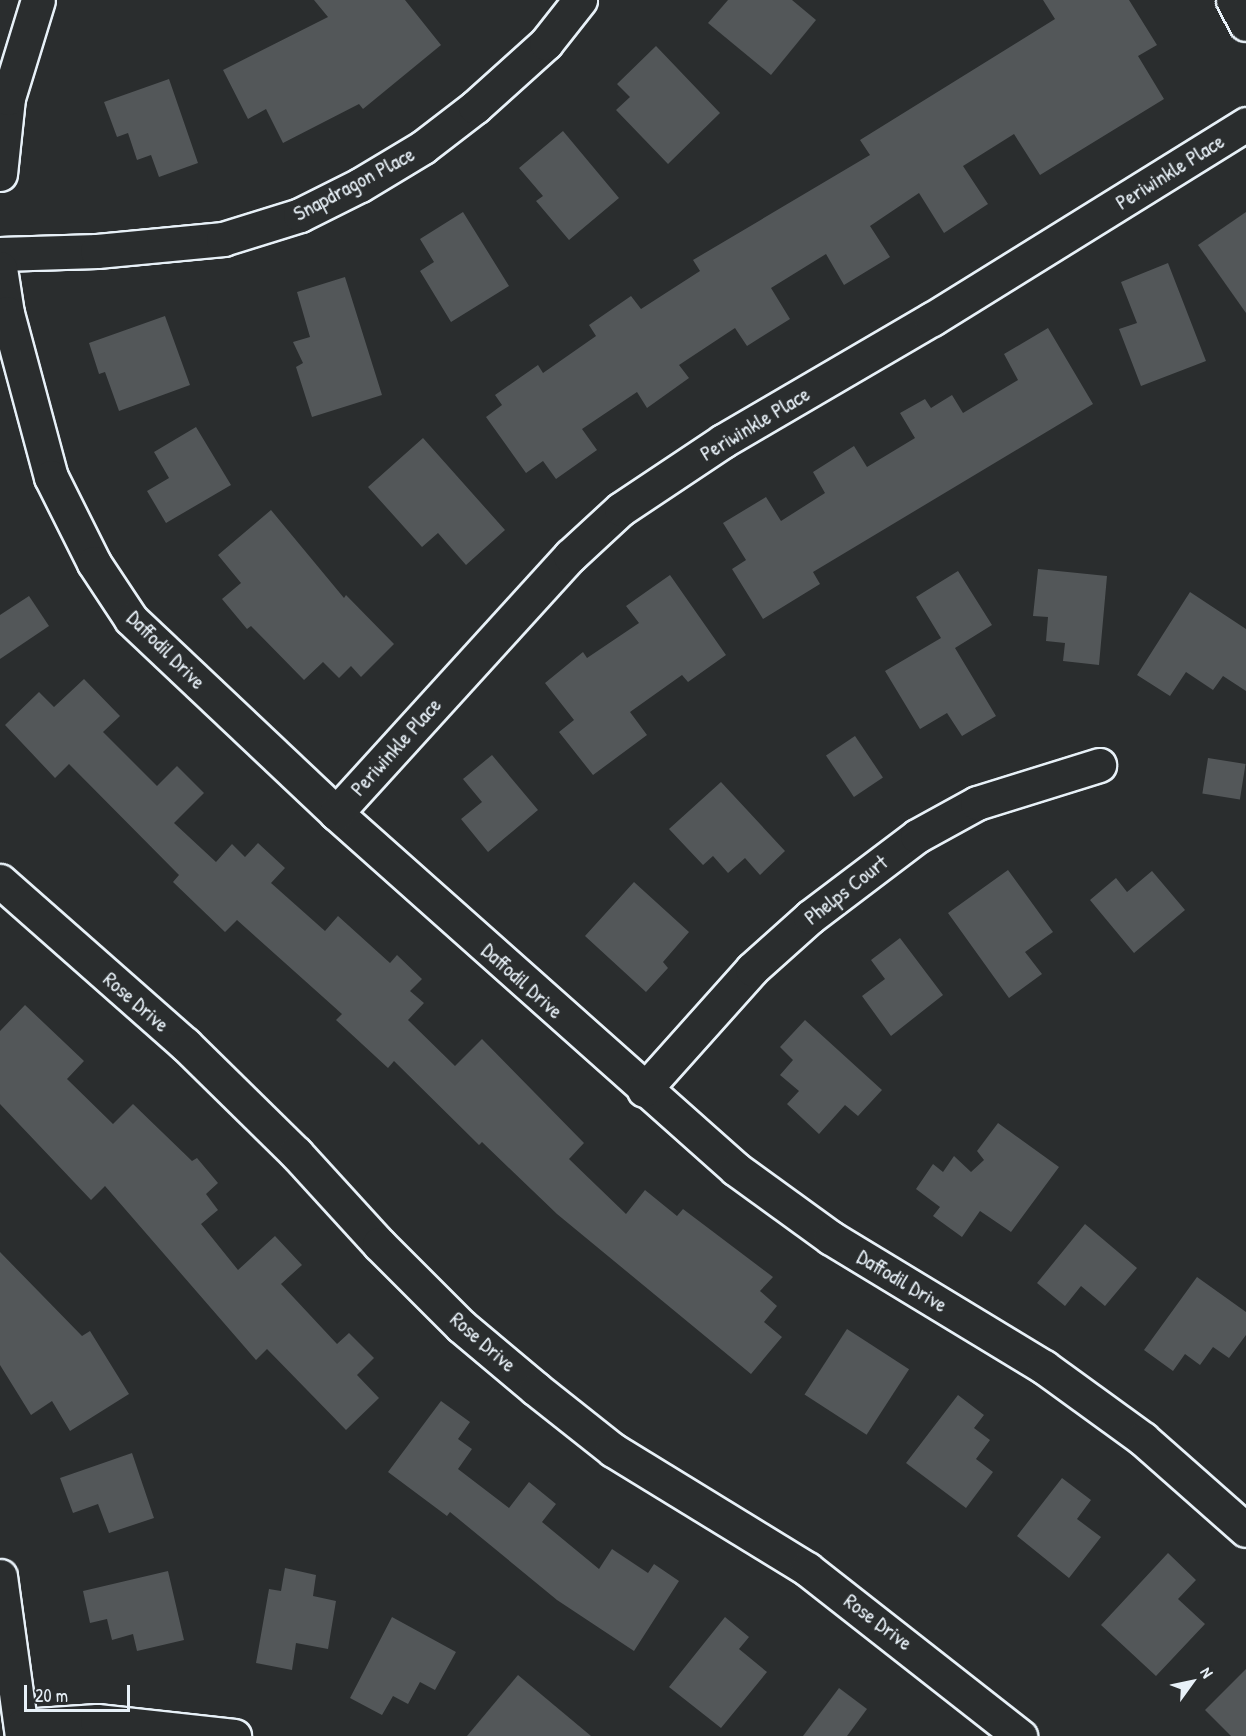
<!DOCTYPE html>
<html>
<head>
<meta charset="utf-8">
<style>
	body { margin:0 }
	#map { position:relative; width:1246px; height:1736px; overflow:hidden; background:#2a2d2e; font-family:"Patrick Hand",sans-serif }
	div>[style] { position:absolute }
	.building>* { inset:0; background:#535759; transform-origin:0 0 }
	.roads { filter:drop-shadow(2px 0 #e8f1f8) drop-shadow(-2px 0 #e8f1f8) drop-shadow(0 2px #e8f1f8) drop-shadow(0 -2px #e8f1f8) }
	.minor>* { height:33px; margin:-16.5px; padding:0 16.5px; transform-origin:16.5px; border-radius:16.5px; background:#2a2d2e }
	.major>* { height:33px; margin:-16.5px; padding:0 16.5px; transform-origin:16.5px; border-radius:16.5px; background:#2a2d2e }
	span { translate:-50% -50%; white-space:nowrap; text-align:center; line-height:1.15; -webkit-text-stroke:5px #2a2d2e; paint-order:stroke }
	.street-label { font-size:21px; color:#e8f1f8 }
	.north { position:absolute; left:1162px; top:1652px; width:60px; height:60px; -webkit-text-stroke:4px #2a2d2e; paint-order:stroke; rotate:57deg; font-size:16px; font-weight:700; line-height:24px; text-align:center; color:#e8f1f8 }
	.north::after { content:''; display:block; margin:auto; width:21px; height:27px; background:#e8f1f8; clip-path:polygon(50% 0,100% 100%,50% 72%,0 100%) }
	.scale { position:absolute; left:24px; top:1685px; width:106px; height:27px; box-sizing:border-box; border:3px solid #e8f1f8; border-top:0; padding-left:8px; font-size:18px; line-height:21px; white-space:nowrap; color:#e8f1f8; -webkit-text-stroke:4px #2a2d2e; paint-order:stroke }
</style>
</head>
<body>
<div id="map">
	<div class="building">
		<div style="clip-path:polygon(314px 0,405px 0,441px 45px,363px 109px,359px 104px,283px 143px,266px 109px,248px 119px,223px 70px,328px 17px)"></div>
		<div style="clip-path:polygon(728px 0,792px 0,816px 20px,771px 75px,708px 23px)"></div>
		<div style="clip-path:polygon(1043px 0,1129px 0,1157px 45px,1138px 56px,1164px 99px,1040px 175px,1014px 134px,963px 166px,988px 204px,944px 233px,919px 193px,870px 226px,890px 257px,844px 285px,826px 254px,771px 288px,790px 319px,747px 346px,735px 328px,679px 365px,689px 378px,647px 408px,637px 392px,582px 429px,597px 450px,556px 479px,543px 461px,526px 473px,486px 417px,502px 405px,495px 395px,538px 365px,543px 373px,596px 336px,589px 325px,631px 296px,641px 309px,700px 271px,693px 260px,870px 155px,860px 140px,1055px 19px)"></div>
		<div style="clip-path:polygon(656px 46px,720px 113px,668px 164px,616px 110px,630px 97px,617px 84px)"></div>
		<div style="clip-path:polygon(169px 79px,198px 163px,159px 177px,151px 155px,137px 160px,128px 133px,117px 137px,104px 102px)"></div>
		<div style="clip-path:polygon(563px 131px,619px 198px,569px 240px,536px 201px,543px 196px,519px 168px)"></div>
		<div style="clip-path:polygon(463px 212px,509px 286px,451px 322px,420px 271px,434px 262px,420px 239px)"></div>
		<div style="clip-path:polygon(1246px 212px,1246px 313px,1198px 245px)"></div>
		<div style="clip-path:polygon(1168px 263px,1206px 361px,1141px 386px,1119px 329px,1137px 323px,1121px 282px)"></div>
		<div style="clip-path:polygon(345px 277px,382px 395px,312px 417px,296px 367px,303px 363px,293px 342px,310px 337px,297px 292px)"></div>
		<div style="clip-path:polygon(165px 316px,190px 385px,119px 411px,105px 372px,99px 374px,89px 343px)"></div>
		<div style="clip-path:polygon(1048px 328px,1093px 404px,813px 572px,820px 584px,763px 619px,732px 569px,746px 560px,723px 523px,766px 497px,781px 521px,825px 493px,813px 472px,854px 446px,867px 467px,915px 438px,900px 413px,925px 399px,931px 408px,952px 395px,963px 413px,1018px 380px,1004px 354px)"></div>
		<div style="clip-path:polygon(196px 427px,231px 485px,166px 523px,147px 491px,169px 478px,154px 452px)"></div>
		<div style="clip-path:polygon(423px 438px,505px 530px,466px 565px,438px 533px,422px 547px,368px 487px)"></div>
		<div style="clip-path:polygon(271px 510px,344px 598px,346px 595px,394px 644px,361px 677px,351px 666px,339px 678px,323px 662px,304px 680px,251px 626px,247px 629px,222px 599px,241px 583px,218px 555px)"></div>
		<div style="clip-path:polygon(1038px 569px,1107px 576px,1099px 665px,1063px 661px,1065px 643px,1046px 641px,1048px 617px,1033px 616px)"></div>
		<div style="clip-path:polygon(958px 571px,992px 625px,955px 648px,996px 716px,962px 736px,947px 713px,920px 729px,885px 671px,941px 638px,916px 597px)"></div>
		<div style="clip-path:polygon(670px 575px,726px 655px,688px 682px,682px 675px,630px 712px,647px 735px,593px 775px,559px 732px,574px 720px,545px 683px,583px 652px,587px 658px,639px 623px,626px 606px)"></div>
		<div style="clip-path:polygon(1190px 592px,1246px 629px,1246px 691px,1223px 676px,1213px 690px,1186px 672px,1170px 696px,1137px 675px)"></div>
		<div style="clip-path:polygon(29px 596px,49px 626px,0 659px,0 615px)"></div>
		<div style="clip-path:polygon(84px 679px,120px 716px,103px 732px,157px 786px,177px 766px,204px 793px,174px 823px,216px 862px,232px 844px,245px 857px,258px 843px,285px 868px,271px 883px,325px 931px,338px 916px,390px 963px,397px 955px,422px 979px,410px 991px,424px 1003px,408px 1020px,455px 1066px,482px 1039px,584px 1143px,569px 1159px,626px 1214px,645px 1190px,677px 1216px,683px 1209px,773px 1277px,760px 1291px,777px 1306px,764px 1322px,782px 1337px,751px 1374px,557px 1214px,482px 1142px,479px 1145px,394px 1061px,388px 1068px,336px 1020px,342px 1014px,237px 920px,225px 932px,173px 882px,179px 875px,69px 764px,55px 778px,5px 725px,39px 692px,54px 707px)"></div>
		<div style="left:855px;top:736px;width:50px;height:35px;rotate:56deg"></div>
		<div style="clip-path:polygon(492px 755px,538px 810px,488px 852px,461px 819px,482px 802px,463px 779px)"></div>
		<div style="left:1208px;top:758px;width:38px;height:36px;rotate:9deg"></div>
		<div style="clip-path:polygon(721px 782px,785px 851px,760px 875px,745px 858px,728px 873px,713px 856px,703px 865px,669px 829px)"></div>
		<div style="clip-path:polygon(1008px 870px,1053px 932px,1025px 952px,1042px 974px,1009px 998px,948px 913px)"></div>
		<div style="clip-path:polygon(1152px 871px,1185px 910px,1134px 953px,1090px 900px,1116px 878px,1127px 892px)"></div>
		<div style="clip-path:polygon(634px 882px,689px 932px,663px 962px,668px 968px,646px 992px,585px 936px)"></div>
		<div style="clip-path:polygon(900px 938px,943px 995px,891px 1036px,862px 996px,885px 979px,871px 960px)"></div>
		<div style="clip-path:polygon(25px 1005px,84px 1061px,67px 1079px,113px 1124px,133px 1104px,192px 1161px,197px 1158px,218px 1183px,206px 1194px,218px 1210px,201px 1224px,238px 1270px,275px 1236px,302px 1265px,281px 1284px,337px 1344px,349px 1333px,374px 1358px,357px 1375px,379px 1398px,346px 1430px,267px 1349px,256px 1360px,105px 1186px,91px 1200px,0 1104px,0 1031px)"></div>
		<div style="clip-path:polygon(805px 1020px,882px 1090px,858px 1116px,845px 1105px,819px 1134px,787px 1104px,799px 1091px,780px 1075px,793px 1060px,780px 1047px)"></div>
		<div style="clip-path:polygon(998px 1123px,1059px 1167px,1011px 1232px,980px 1211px,962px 1237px,933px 1216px,940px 1207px,916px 1189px,933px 1164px,943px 1172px,954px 1156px,971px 1172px,984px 1160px,977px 1151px)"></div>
		<div style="clip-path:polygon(1085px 1224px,1137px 1268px,1105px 1306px,1081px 1286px,1065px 1306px,1037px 1283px)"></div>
		<div style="clip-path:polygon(0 1252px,82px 1336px,90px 1331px,129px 1394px,70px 1431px,52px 1401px,31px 1415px,0 1365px)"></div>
		<div style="clip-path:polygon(1197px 1277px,1246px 1312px,1246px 1335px,1229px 1358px,1213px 1347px,1200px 1365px,1185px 1354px,1173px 1371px,1144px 1350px)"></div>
		<div style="left:847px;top:1329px;width:74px;height:78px;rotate:33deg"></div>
		<div style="clip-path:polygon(958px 1395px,984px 1415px,974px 1428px,990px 1440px,976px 1459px,993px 1472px,966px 1508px,906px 1463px)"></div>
		<div style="clip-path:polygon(441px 1401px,470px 1422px,458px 1439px,472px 1449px,458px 1469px,509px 1508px,529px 1482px,556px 1504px,542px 1522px,599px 1569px,612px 1549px,648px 1573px,654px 1564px,679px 1581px,634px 1651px,557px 1600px,450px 1512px,447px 1516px,388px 1472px)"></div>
		<div style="clip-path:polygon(132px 1453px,154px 1518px,109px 1533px,98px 1504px,73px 1513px,60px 1478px)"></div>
		<div style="clip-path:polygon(1062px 1478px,1091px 1500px,1077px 1519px,1101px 1537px,1069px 1578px,1017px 1536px)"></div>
		<div style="clip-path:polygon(1168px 1553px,1196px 1580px,1178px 1599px,1205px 1624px,1156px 1676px,1101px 1625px)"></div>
		<div style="clip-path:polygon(285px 1568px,316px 1575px,313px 1596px,336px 1601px,328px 1649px,296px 1643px,292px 1670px,256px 1663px,269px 1589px,281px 1591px)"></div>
		<div style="clip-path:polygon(168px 1571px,184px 1640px,137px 1651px,133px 1634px,112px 1640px,107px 1619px,90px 1623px,83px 1591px)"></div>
		<div style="clip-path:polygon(392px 1617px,456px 1652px,435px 1690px,420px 1682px,408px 1704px,393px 1696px,382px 1715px,350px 1698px)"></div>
		<div style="clip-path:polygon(725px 1617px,749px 1637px,739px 1649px,767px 1672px,721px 1728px,669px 1687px)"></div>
		<div style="clip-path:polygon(1246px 1669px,1246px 1736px,1231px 1736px,1205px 1710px)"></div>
		<div style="clip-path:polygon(518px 1675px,591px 1736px,467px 1736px)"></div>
		<div style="clip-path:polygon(839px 1688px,867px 1709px,847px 1736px,803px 1736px)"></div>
	</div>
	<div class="roads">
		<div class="minor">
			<div style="left:1233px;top:0;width:27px;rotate:62deg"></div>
			<div style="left:0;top:174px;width:76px;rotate:-84deg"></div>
			<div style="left:8px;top:98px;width:102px;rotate:-73deg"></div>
			<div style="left:0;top:254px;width:97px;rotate:-1.8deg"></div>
			<div style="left:97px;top:251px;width:127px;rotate:-5.4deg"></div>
			<div style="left:223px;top:239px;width:81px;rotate:-17.3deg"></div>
			<div style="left:300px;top:215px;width:67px;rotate:-26.6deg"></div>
			<div style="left:360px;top:185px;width:74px;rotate:-31.1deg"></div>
			<div style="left:423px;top:147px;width:66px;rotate:-37.6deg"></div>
			<div style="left:475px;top:107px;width:96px;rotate:-42deg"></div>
			<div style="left:546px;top:43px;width:55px;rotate:-51.7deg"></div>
			<div style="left:0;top:268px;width:46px;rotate:81.2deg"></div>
			<div style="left:7px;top:313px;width:170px;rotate:75deg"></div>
			<div style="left:51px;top:477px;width:96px;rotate:63.4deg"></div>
			<div style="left:94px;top:563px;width:67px;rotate:56.5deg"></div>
			<div style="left:131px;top:619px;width:282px;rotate:43.4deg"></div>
			<div style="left:336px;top:813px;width:535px;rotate:41.67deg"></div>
			<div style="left:736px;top:1169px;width:117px;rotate:36deg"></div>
			<div style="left:831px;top:1238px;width:249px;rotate:31.2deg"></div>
			<div style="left:1044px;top:1367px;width:122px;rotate:36deg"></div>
			<div style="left:1143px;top:1439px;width:137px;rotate:41.5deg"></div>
			<div style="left:336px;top:813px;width:348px;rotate:-47.7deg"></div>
			<div style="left:570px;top:556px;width:69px;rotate:-42.7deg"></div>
			<div style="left:621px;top:509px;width:123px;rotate:-33.7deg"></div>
			<div style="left:723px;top:441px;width:242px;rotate:-30.3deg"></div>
			<div style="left:932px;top:319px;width:370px;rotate:-31.8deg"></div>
			<div style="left:644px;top:1090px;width:162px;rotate:-48.2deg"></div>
			<div style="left:752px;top:969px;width:78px;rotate:-41.9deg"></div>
			<div style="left:810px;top:917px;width:134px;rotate:-37.1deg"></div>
			<div style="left:917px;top:836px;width:68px;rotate:-28.8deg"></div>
			<div style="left:977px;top:803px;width:128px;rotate:-17.3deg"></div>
			<div style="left:0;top:1576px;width:162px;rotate:82.2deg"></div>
			<div style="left:22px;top:1726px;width:75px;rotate:-3.8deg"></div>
			<div style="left:97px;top:1721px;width:138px;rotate:6.2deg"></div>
		</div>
		<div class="major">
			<div style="left:0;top:881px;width:247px;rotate:41.4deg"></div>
			<div style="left:185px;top:1044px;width:156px;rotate:44.5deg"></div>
			<div style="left:296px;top:1153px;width:123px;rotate:47.6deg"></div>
			<div style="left:379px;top:1244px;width:116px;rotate:45deg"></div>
			<div style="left:461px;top:1326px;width:98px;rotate:40deg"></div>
			<div style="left:536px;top:1389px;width:98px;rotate:38.4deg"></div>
			<div style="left:613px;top:1450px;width:228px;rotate:31.5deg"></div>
			<div style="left:807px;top:1569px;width:271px;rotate:38.1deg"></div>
		</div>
	</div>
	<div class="street-label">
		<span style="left:1170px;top:172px;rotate:-32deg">Periwinkle Place</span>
		<span style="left:354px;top:184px;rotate:-28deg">Snapdragon Place</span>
		<span style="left:755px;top:424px;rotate:-31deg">Periwinkle Place</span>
		<span style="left:166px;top:650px;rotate:45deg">Daffodil Drive</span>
		<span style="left:396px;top:747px;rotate:-48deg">Periwinkle Place</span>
		<span style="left:846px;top:890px;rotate:-38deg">Phelps Court</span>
		<span style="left:522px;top:981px;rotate:42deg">Daffodil Drive</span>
		<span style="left:136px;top:1002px;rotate:41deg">Rose Drive</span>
		<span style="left:902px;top:1281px;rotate:31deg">Daffodil Drive</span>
		<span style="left:483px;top:1342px;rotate:41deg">Rose Drive</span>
		<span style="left:878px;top:1622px;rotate:37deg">Rose Drive</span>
	</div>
	<div class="north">N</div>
	<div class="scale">20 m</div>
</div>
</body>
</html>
